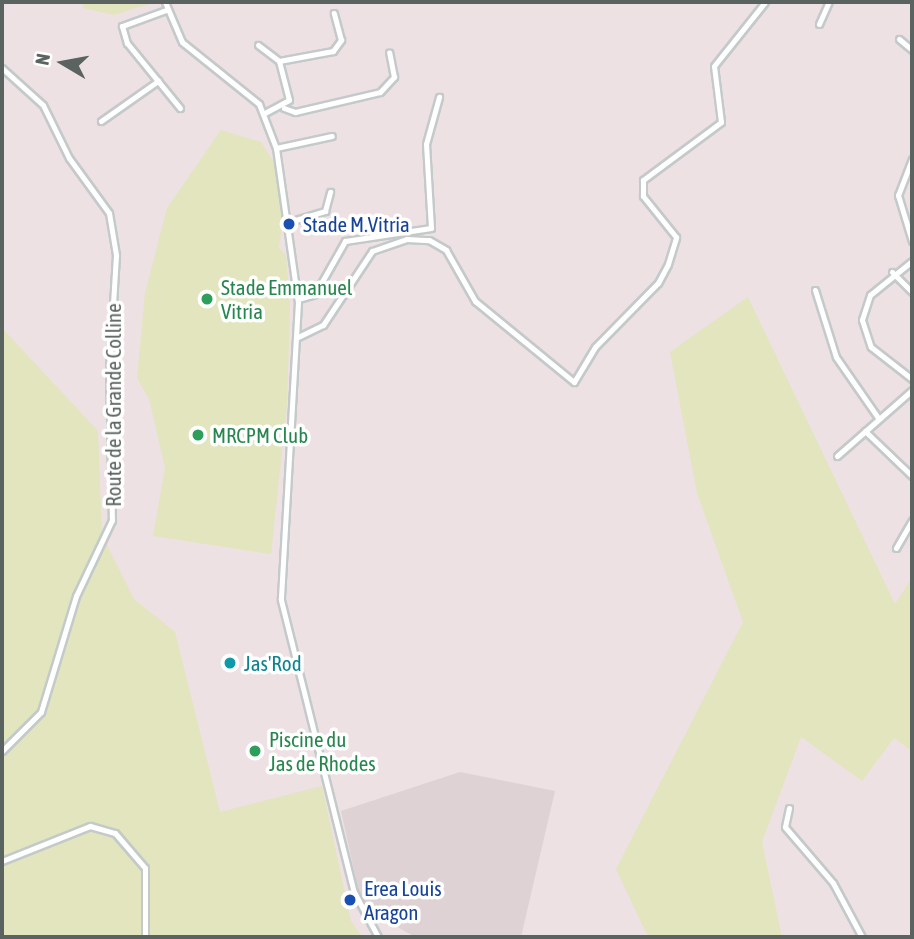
<!DOCTYPE html>
<html>
<head>
<meta charset="utf-8">
<style>
	body { margin:0 }
	#map { position:relative; width:914px; height:939px; overflow:hidden; background:#ede1e3; font-family:"Asap Condensed",sans-serif }
	div>[style] { position:absolute }
	.education>* { inset:0; background:#dfd2d4 }
	.green>* { inset:0; background:#e2e5bd }
	.roads { filter:drop-shadow(2px 0 #c3cac9) drop-shadow(-2px 0 #c3cac9) drop-shadow(0 2px #c3cac9) drop-shadow(0 -2px #c3cac9) }
	.street>* { height:5px; margin:-2.5px; padding:0 2.5px; transform-origin:2.5px; border-radius:2.5px; background:#fff }
	.dots>* { width:19px; height:19px; translate:-50% -50%; box-sizing:border-box; border:4px solid #fff; border-radius:50% }
	span { translate:-50% -50%; white-space:nowrap; text-align:center; line-height:1.15; -webkit-text-stroke:7px #fff; paint-order:stroke }
	.transit-label { font-size:21px; color:#164399 }
	.left { translate:0 -50%; text-align:left }
	.leisure-label { font-size:21px; color:#27864d }
	.street-label { font-size:21px; color:#5a635f }
	.culture-label { font-size:21px; color:#0d838f }
	.frame { position:absolute; inset:0; border:4px solid #5a635f; pointer-events:none }
	.north { position:absolute; left:28px; top:28px; width:70px; height:70px; -webkit-text-stroke:5px #fff; paint-order:stroke; rotate:280deg; font-size:19px; font-weight:700; line-height:28px; text-align:center; color:#5a635f }
	.north::after { content:''; display:block; margin:auto; width:24px; height:32px; background:#5a635f; clip-path:polygon(50% 0,100% 100%,50% 72%,0 100%) }
</style>
</head>
<body>
<div id="map">
	<div class="education">
		<div style="clip-path:polygon(460px 772px,555px 791px,521px 937px,415px 937px,362px 907px,341px 811px)"></div>
	</div>
	<div class="green">
		<div style="clip-path:polygon(84px 2px,156px 2px,114px 15px,83px 8px)"></div>
		<div style="clip-path:polygon(221px 130px,261px 142px,275px 164px,284px 210px,279px 248px,286px 255px,290px 304px,287px 405px,271px 554px,153px 536px,165px 468px,149px 399px,137px 378px,145px 293px,167px 208px)"></div>
		<div style="clip-path:polygon(748px 297px,895px 604px,912px 578px,912px 751px,894px 738px,862px 781px,801px 737px,762px 842px,782px 937px,648px 937px,616px 869px,743px 622px,697px 493px,670px 352px)"></div>
		<div style="clip-path:polygon(2px 328px,98px 431px,102px 535px,134px 599px,175px 632px,220px 812px,322px 786px,351px 921px,362px 937px,2px 937px)"></div>
	</div>
	<div class="roads">
		<div class="street">
			<div style="left:165px;top:2px;width:43px;rotate:67deg"></div>
			<div style="left:182px;top:42px;width:99px;rotate:38.8deg"></div>
			<div style="left:259px;top:104px;width:47px;rotate:68.9deg"></div>
			<div style="left:276px;top:148px;width:156px;rotate:81.9deg"></div>
			<div style="left:298px;top:302px;width:298px;rotate:93.3deg"></div>
			<div style="left:281px;top:600px;width:301px;rotate:76deg"></div>
			<div style="left:354px;top:892px;width:51px;rotate:61.9deg"></div>
			<div style="left:166px;top:10px;width:47px;rotate:160deg"></div>
			<div style="left:122px;top:26px;width:18px;rotate:74deg"></div>
			<div style="left:127px;top:43px;width:84px;rotate:50.8deg"></div>
			<div style="left:819px;top:24px;width:24px;rotate:-66deg"></div>
			<div style="left:899px;top:39px;width:17px;rotate:40deg"></div>
			<div style="left:258px;top:45px;width:26px;rotate:37deg"></div>
			<div style="left:279px;top:61px;width:40px;rotate:75.6deg"></div>
			<div style="left:289px;top:100px;width:27px;rotate:152deg"></div>
			<div style="left:279px;top:61px;width:55px;rotate:-10.5deg"></div>
			<div style="left:333px;top:51px;width:14px;rotate:-54deg"></div>
			<div style="left:341px;top:40px;width:28px;rotate:-105deg"></div>
			<div style="left:2px;top:68px;width:55px;rotate:42.1deg"></div>
			<div style="left:43px;top:105px;width:59px;rotate:63.9deg"></div>
			<div style="left:69px;top:158px;width:68px;rotate:54deg"></div>
			<div style="left:109px;top:213px;width:43px;rotate:80.5deg"></div>
			<div style="left:116px;top:255px;width:113px;rotate:93.5deg"></div>
			<div style="left:109px;top:368px;width:152px;rotate:88.9deg"></div>
			<div style="left:112px;top:520px;width:84px;rotate:115.3deg"></div>
			<div style="left:76px;top:596px;width:121px;rotate:106.8deg"></div>
			<div style="left:41px;top:712px;width:55px;rotate:135deg"></div>
			<div style="left:284px;top:108px;width:12px;rotate:20deg"></div>
			<div style="left:295px;top:112px;width:87px;rotate:-13.2deg"></div>
			<div style="left:380px;top:92px;width:21px;rotate:-47deg"></div>
			<div style="left:394px;top:77px;width:25px;rotate:-101deg"></div>
			<div style="left:101px;top:121px;width:70px;rotate:-35.1deg"></div>
			<div style="left:276px;top:148px;width:57px;rotate:-12.1deg"></div>
			<div style="left:912px;top:159px;width:39px;rotate:111deg"></div>
			<div style="left:898px;top:195px;width:48px;rotate:73.1deg"></div>
			<div style="left:289px;top:222px;width:38px;rotate:-17deg"></div>
			<div style="left:325px;top:211px;width:20px;rotate:-75deg"></div>
			<div style="left:912px;top:261px;width:54px;rotate:141deg"></div>
			<div style="left:870px;top:295px;width:26px;rotate:108deg"></div>
			<div style="left:862px;top:320px;width:28px;rotate:72deg"></div>
			<div style="left:871px;top:347px;width:52px;rotate:38deg"></div>
			<div style="left:892px;top:272px;width:28px;rotate:45deg"></div>
			<div style="left:815px;top:290px;width:70px;rotate:72.6deg"></div>
			<div style="left:836px;top:357px;width:75px;rotate:55.3deg"></div>
			<div style="left:298px;top:299px;width:18px;rotate:-16deg"></div>
			<div style="left:315px;top:294px;width:61px;rotate:-60.5deg"></div>
			<div style="left:345px;top:241px;width:87px;rotate:-8.6deg"></div>
			<div style="left:431px;top:228px;width:84px;rotate:-93.4deg"></div>
			<div style="left:426px;top:144px;width:49px;rotate:-74.5deg"></div>
			<div style="left:298px;top:337px;width:28px;rotate:-26deg"></div>
			<div style="left:323px;top:325px;width:89px;rotate:-56.5deg"></div>
			<div style="left:372px;top:251px;width:37px;rotate:-19deg"></div>
			<div style="left:407px;top:239px;width:22px;rotate:3deg"></div>
			<div style="left:429px;top:240px;width:20px;rotate:30deg"></div>
			<div style="left:446px;top:250px;width:59px;rotate:60.4deg"></div>
			<div style="left:475px;top:301px;width:128px;rotate:39.3deg"></div>
			<div style="left:574px;top:382px;width:41px;rotate:-59deg"></div>
			<div style="left:595px;top:347px;width:90px;rotate:-45.5deg"></div>
			<div style="left:658px;top:283px;width:21px;rotate:-62deg"></div>
			<div style="left:668px;top:264px;width:28px;rotate:-73deg"></div>
			<div style="left:676px;top:237px;width:53px;rotate:-128.8deg"></div>
			<div style="left:643px;top:196px;width:16px;rotate:-90deg"></div>
			<div style="left:643px;top:180px;width:97px;rotate:-36.6deg"></div>
			<div style="left:721px;top:122px;width:56px;rotate:-97.1deg"></div>
			<div style="left:714px;top:66px;width:82px;rotate:-51.4deg"></div>
			<div style="left:865px;top:431px;width:65px;rotate:43.8deg"></div>
			<div style="left:837px;top:456px;width:100px;rotate:-41.3deg"></div>
			<div style="left:896px;top:548px;width:32px;rotate:-60deg"></div>
			<div style="left:789px;top:808px;width:19px;rotate:102deg"></div>
			<div style="left:785px;top:827px;width:74px;rotate:49.4deg"></div>
			<div style="left:833px;top:883px;width:61px;rotate:61.8deg"></div>
			<div style="left:2px;top:861px;width:95px;rotate:-21.7deg"></div>
			<div style="left:90px;top:826px;width:26px;rotate:16deg"></div>
			<div style="left:115px;top:833px;width:46px;rotate:49.4deg"></div>
			<div style="left:145px;top:868px;width:69px;rotate:90deg"></div>
		</div>
	</div>
	<div class="dots">
		<div style="left:289px;top:224px;background:#1a4fb4"></div>
		<div style="left:207px;top:299px;background:#2e9e5b"></div>
		<div style="left:198px;top:435px;background:#2e9e5b"></div>
		<div style="left:230px;top:663px;background:#0f9aa8"></div>
		<div style="left:255px;top:751px;background:#2e9e5b"></div>
		<div style="left:350px;top:900px;background:#1a4fb4"></div>
	</div>
	<div class="transit-label">
		<span class="left" style="left:303px;top:224px">Stade M.Vitria</span>
		<span class="left" style="left:364px;top:900px">Erea Louis<br>Aragon</span>
	</div>
	<div class="leisure-label">
		<span class="left" style="left:221px;top:299px">Stade Emmanuel<br>Vitria</span>
		<span class="left" style="left:212px;top:435px">MRCPM Club</span>
		<span class="left" style="left:269px;top:751px">Piscine du<br>Jas de Rhodes</span>
	</div>
	<div class="street-label">
		<span style="left:113px;top:405px;rotate:-90deg">Route de la Grande Colline</span>
	</div>
	<div class="culture-label">
		<span class="left" style="left:244px;top:663px">Jas'Rod</span>
	</div>
	<div class="frame"></div>
	<div class="north">N</div>
</div>
</body>
</html>
